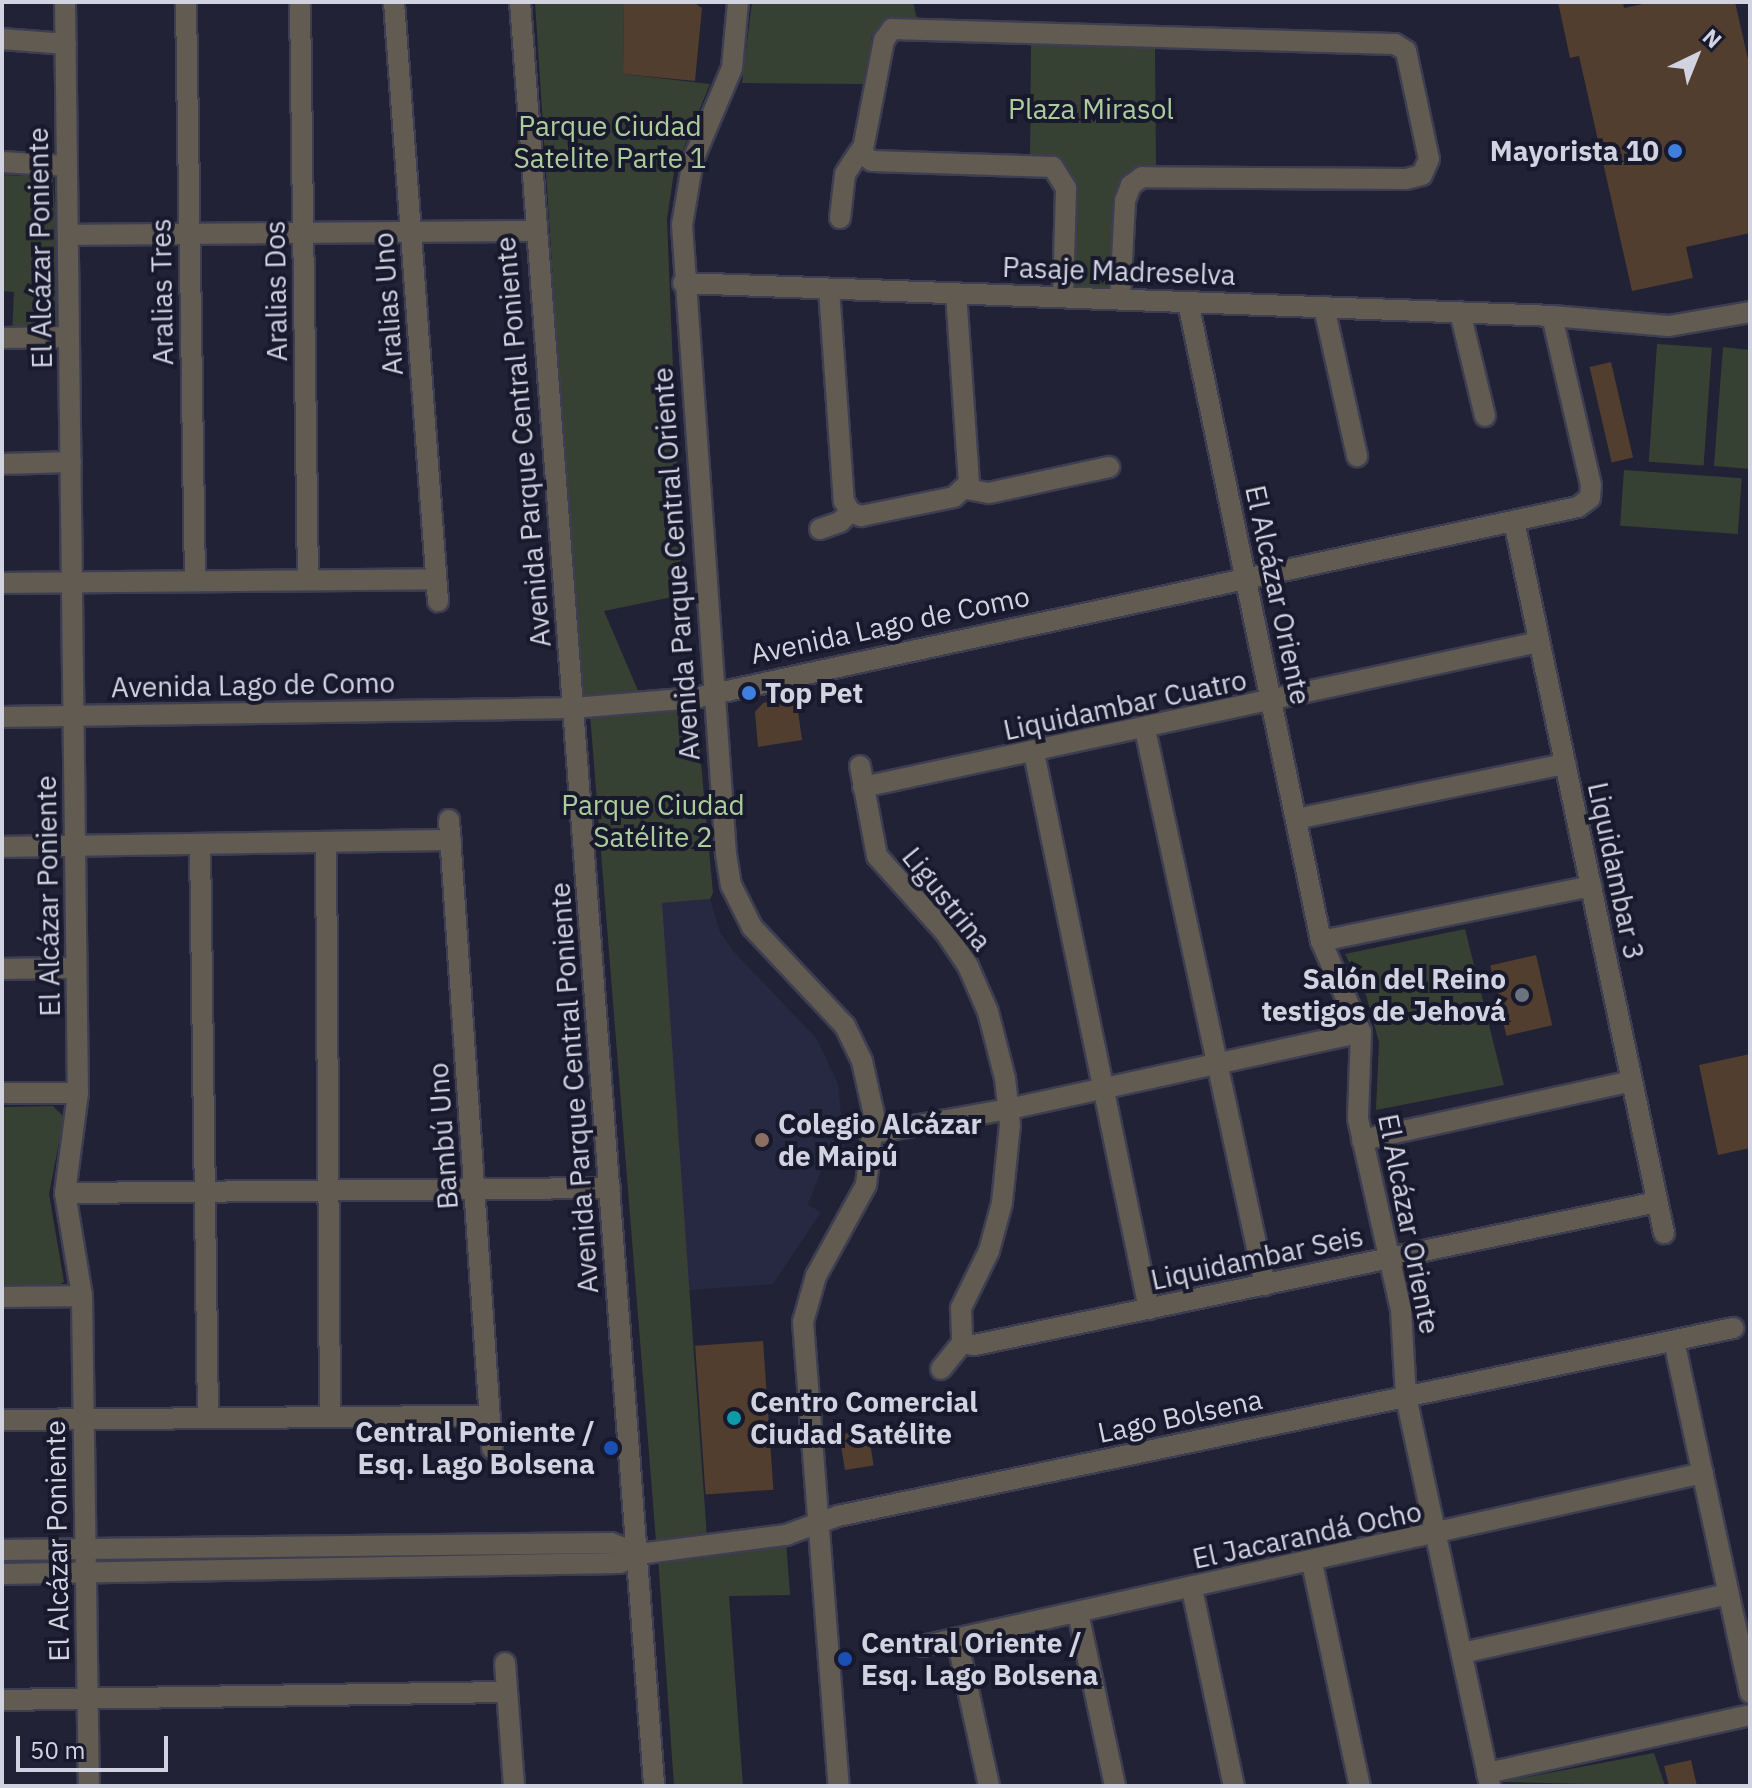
<!DOCTYPE html>
<html>
<head>
<meta charset="utf-8">
<style>
	body { margin:0 }
	#map { position:relative; width:1752px; height:1788px; overflow:hidden; background:#212236; font-family:"IBM Plex Sans",sans-serif }
	div>[style] { position:absolute }
	.built>* { inset:0; background:#272943 }
	.green>* { inset:0; background:#374133; transform-origin:0 0 }
	.building>* { inset:0; background:#513e2e; transform-origin:0 0 }
	.roads { filter:drop-shadow(2px 0 #3d3e51) drop-shadow(-2px 0 #3d3e51) drop-shadow(0 2px #3d3e51) drop-shadow(0 -2px #3d3e51) }
	.minor>* { height:20px; margin:-10px; padding:0 10px; transform-origin:10px; border-radius:10px; background:#615b52 }
	.tertiary>* { height:20px; margin:-10px; padding:0 10px; transform-origin:10px; border-radius:10px; background:#615b52 }
	.dots>* { width:22px; height:22px; translate:-50% -50%; box-sizing:border-box; border:4px solid #18192c; border-radius:50% }
	span { translate:-50% -50%; white-space:nowrap; text-align:center; line-height:1.15; -webkit-text-stroke:8px #18192c; paint-order:stroke }
	.park-label { font-size:28px; color:#accc9c }
	.poi-label { font-size:28px; color:#d2d3e1; font-weight:700 }
	.right { translate:-100% -50%; text-align:right }
	.left { translate:0 -50%; text-align:left }
	.street-label { font-size:28px; color:#d2d3e1 }
	.frame { position:absolute; inset:0; border:4px solid #d2d3e1; pointer-events:none }
	.north { position:absolute; left:1656px; top:16px; width:80px; height:80px; -webkit-text-stroke:6px #18192c; paint-order:stroke; rotate:43deg; font-size:22px; font-weight:700; line-height:32px; text-align:center; color:#d2d3e1 }
	.north::after { content:''; display:block; margin:auto; width:28px; height:36px; background:#d2d3e1; clip-path:polygon(50% 0,100% 100%,50% 72%,0 100%) }
	.scale { position:absolute; left:16px; top:1736px; width:152px; height:36px; box-sizing:border-box; border:4px solid #d2d3e1; border-top:0; padding-left:10px; font-size:24px; line-height:28px; white-space:nowrap; color:#d2d3e1; -webkit-text-stroke:6px #18192c; paint-order:stroke }
</style>
</head>
<body>
<div id="map">
	<div class="built">
		<div style="clip-path:polygon(710px 899px,720px 932px,734px 952px,817px 1039px,838px 1084px,844px 1143px,840px 1166px,823px 1166px,808px 1205px,821px 1212px,773px 1284px,689px 1290px,661px 903px)"></div>
	</div>
	<div class="green">
		<div style="clip-path:polygon(535px 2px,624px 2px,623px 74px,710px 84px,674px 172px,667px 219px,682px 595px,604px 611px,639px 693px,580px 700px)"></div>
		<div style="clip-path:polygon(752px 2px,913px 2px,918px 23px,872px 35px,866px 84px,742px 83px)"></div>
		<div style="clip-path:polygon(1031px 43px,1155px 47px,1156px 170px,1137px 175px,1114px 290px,1075px 288px,1071px 283px,1075px 191px,1030px 158px)"></div>
		<div style="clip-path:polygon(2px 175px,53px 177px,62px 328px,12px 334px,14px 292px,2px 291px)"></div>
		<div style="left:1657px;top:344px;width:55px;height:118px;rotate:4deg"></div>
		<div style="clip-path:polygon(1723px 347px,1750px 350px,1750px 469px,1714px 466px)"></div>
		<div style="left:1624px;top:470px;width:118px;height:56px;rotate:4deg"></div>
		<div style="clip-path:polygon(695px 698px,713px 893px,710px 899px,662px 903px,707px 1538px,656px 1541px,590px 714px)"></div>
		<div style="clip-path:polygon(1465px 929px,1504px 1085px,1376px 1110px,1379px 1042px,1366px 995px,1345px 954px)"></div>
		<div style="clip-path:polygon(53px 1106px,64px 1117px,49px 1194px,64px 1282px,55px 1287px,2px 1287px,2px 1107px)"></div>
		<div style="clip-path:polygon(786px 1541px,790px 1595px,729px 1596px,743px 1786px,674px 1786px,658px 1557px)"></div>
		<div style="clip-path:polygon(1654px 1753px,1665px 1786px,1501px 1782px)"></div>
	</div>
	<div class="building">
		<div style="clip-path:polygon(624px 2px,693px 2px,702px 8px,695px 81px,623px 74px)"></div>
		<div style="clip-path:polygon(1558px 2px,1623px 2px,1624px 8px,1652px 2px,1735px 2px,1750px 68px,1750px 233px,1686px 247px,1693px 278px,1632px 291px,1579px 56px,1570px 58px)"></div>
		<div style="left:1611px;top:362px;width:98px;height:22px;rotate:77deg"></div>
		<div style="clip-path:polygon(796px 697px,802px 740px,758px 747px,755px 712px,763px 703px)"></div>
		<div style="left:1536px;top:955px;width:72px;height:47px;rotate:77deg"></div>
		<div style="clip-path:polygon(1750px 1054px,1750px 1148px,1718px 1155px,1699px 1065px)"></div>
		<div style="left:763px;top:1341px;width:149px;height:68px;rotate:86deg"></div>
		<div style="left:868px;top:1430px;width:36px;height:29px;rotate:81deg"></div>
		<div style="clip-path:polygon(1691px 1760px,1697px 1786px,1669px 1786px,1664px 1766px)"></div>
	</div>
	<div class="roads">
		<div class="minor">
			<div style="left:65px;top:2px;width:1091px;rotate:89.32deg"></div>
			<div style="left:78px;top:1093px;width:101px;rotate:97.4deg"></div>
			<div style="left:65px;top:1193px;width:104px;rotate:80.6deg"></div>
			<div style="left:82px;top:1296px;width:490px;rotate:89.2deg"></div>
			<div style="left:186px;top:2px;width:579px;rotate:89.11deg"></div>
			<div style="left:300px;top:2px;width:578px;rotate:89.21deg"></div>
			<div style="left:394px;top:2px;width:601px;rotate:85.8deg"></div>
			<div style="left:2px;top:39px;width:64px;rotate:4.5deg"></div>
			<div style="left:2px;top:162px;width:65px;rotate:3.5deg"></div>
			<div style="left:840px;top:218px;width:44px;rotate:-83.5deg"></div>
			<div style="left:845px;top:174px;width:27px;rotate:-57deg"></div>
			<div style="left:68px;top:235px;width:467px;rotate:-0.5deg"></div>
			<div style="left:683px;top:283px;width:870px;rotate:2.17deg"></div>
			<div style="left:1552px;top:316px;width:117px;rotate:4.9deg"></div>
			<div style="left:1669px;top:326px;width:82px;rotate:-9.8deg"></div>
			<div style="left:829px;top:289px;width:213px;rotate:86deg"></div>
			<div style="left:844px;top:501px;width:13px;rotate:61deg"></div>
			<div style="left:850px;top:512px;width:12px;rotate:20deg"></div>
			<div style="left:861px;top:516px;width:95px;rotate:-11.5deg"></div>
			<div style="left:954px;top:497px;width:21px;rotate:-43deg"></div>
			<div style="left:969px;top:483px;width:190px;rotate:-93.9deg"></div>
			<div style="left:1063px;top:297px;width:109px;rotate:-88.4deg"></div>
			<div style="left:1066px;top:188px;width:25px;rotate:-122deg"></div>
			<div style="left:1053px;top:167px;width:181px;rotate:-178.1deg"></div>
			<div style="left:872px;top:161px;width:12px;rotate:-145deg"></div>
			<div style="left:862px;top:154px;width:116px;rotate:-79.1deg"></div>
			<div style="left:884px;top:40px;width:14px;rotate:-54deg"></div>
			<div style="left:892px;top:29px;width:503px;rotate:1.71deg"></div>
			<div style="left:1395px;top:44px;width:13px;rotate:32deg"></div>
			<div style="left:1406px;top:51px;width:110px;rotate:78deg"></div>
			<div style="left:1429px;top:159px;width:17px;rotate:114deg"></div>
			<div style="left:1422px;top:175px;width:16px;rotate:166deg"></div>
			<div style="left:1406px;top:179px;width:264px;rotate:-179.6deg"></div>
			<div style="left:1142px;top:177px;width:14px;rotate:144deg"></div>
			<div style="left:1131px;top:185px;width:17px;rotate:111deg"></div>
			<div style="left:1125px;top:201px;width:98px;rotate:92.9deg"></div>
			<div style="left:1188px;top:302px;width:653px;rotate:78.24deg"></div>
			<div style="left:1321px;top:941px;width:99px;rotate:66.3deg"></div>
			<div style="left:1361px;top:1032px;width:87px;rotate:92deg"></div>
			<div style="left:1358px;top:1119px;width:196px;rotate:77.3deg"></div>
			<div style="left:1401px;top:1310px;width:87px;rotate:86.7deg"></div>
			<div style="left:1406px;top:1397px;width:398px;rotate:77.8deg"></div>
			<div style="left:1324px;top:307px;width:153px;rotate:77.5deg"></div>
			<div style="left:1460px;top:312px;width:107px;rotate:76.5deg"></div>
			<div style="left:2px;top:338px;width:67px;rotate:-0.9deg"></div>
			<div style="left:2px;top:464px;width:69px;rotate:-1.7deg"></div>
			<div style="left:966px;top:489px;width:23px;rotate:10deg"></div>
			<div style="left:989px;top:493px;width:123px;rotate:-12.2deg"></div>
			<div style="left:1514px;top:521px;width:728px;rotate:78.1deg"></div>
			<div style="left:820px;top:529px;width:21px;rotate:-19deg"></div>
			<div style="left:840px;top:522px;width:14px;rotate:-45deg"></div>
			<div style="left:2px;top:583px;width:434px;rotate:-0.5deg"></div>
			<div style="left:2px;top:717px;width:571px;rotate:-0.9deg"></div>
			<div style="left:573px;top:708px;width:122px;rotate:-4.7deg"></div>
			<div style="left:695px;top:698px;width:903px;rotate:-12.21deg"></div>
			<div style="left:1578px;top:507px;width:15px;rotate:-37deg"></div>
			<div style="left:1590px;top:498px;width:13px;rotate:-86deg"></div>
			<div style="left:1591px;top:485px;width:173px;rotate:-103deg"></div>
			<div style="left:1145px;top:729px;width:569px;rotate:77.82deg"></div>
			<div style="left:1034px;top:753px;width:568px;rotate:78.31deg"></div>
			<div style="left:860px;top:766px;width:92px;rotate:79.3deg"></div>
			<div style="left:877px;top:856px;width:102px;rotate:48.2deg"></div>
			<div style="left:945px;top:932px;width:41px;rotate:55.9deg"></div>
			<div style="left:968px;top:966px;width:50px;rotate:66.5deg"></div>
			<div style="left:988px;top:1012px;width:68px;rotate:75.6deg"></div>
			<div style="left:1005px;top:1078px;width:47px;rotate:83.9deg"></div>
			<div style="left:1010px;top:1125px;width:78px;rotate:95.9deg"></div>
			<div style="left:1002px;top:1203px;width:50px;rotate:105.2deg"></div>
			<div style="left:989px;top:1251px;width:64px;rotate:116.2deg"></div>
			<div style="left:961px;top:1308px;width:35px;rotate:88deg"></div>
			<div style="left:863px;top:787px;width:691px;rotate:-12.11deg"></div>
			<div style="left:1296px;top:819px;width:275px;rotate:-11.6deg"></div>
			<div style="left:449px;top:820px;width:630px;rotate:86.09deg"></div>
			<div style="left:326px;top:842px;width:575px;rotate:89.6deg"></div>
			<div style="left:200px;top:844px;width:574px;rotate:89.2deg"></div>
			<div style="left:2px;top:847px;width:449px;rotate:-0.9deg"></div>
			<div style="left:1321px;top:941px;width:276px;rotate:-11.5deg"></div>
			<div style="left:2px;top:969px;width:74px;rotate:-0.8deg"></div>
			<div style="left:2px;top:1093px;width:76px"></div>
			<div style="left:874px;top:1133px;width:137px;rotate:-10.1deg"></div>
			<div style="left:1009px;top:1109px;width:360px;rotate:-12.3deg"></div>
			<div style="left:1362px;top:1140px;width:276px;rotate:-12.3deg"></div>
			<div style="left:65px;top:1193px;width:545px;rotate:-0.53deg"></div>
			<div style="left:2px;top:1297px;width:80px;rotate:-0.7deg"></div>
			<div style="left:1674px;top:1341px;width:360px;rotate:77.8deg"></div>
			<div style="left:962px;top:1343px;width:13px;rotate:9deg"></div>
			<div style="left:975px;top:1345px;width:697px;rotate:-11.84deg"></div>
			<div style="left:941px;top:1369px;width:33px;rotate:-51deg"></div>
			<div style="left:2px;top:1420px;width:488px;rotate:-0.5deg"></div>
			<div style="left:2px;top:1550px;width:609px;rotate:-0.66deg"></div>
			<div style="left:611px;top:1543px;width:30px;rotate:21deg"></div>
			<div style="left:1312px;top:1563px;width:228px;rotate:77.9deg"></div>
			<div style="left:2px;top:1574px;width:618px;rotate:-1.02deg"></div>
			<div style="left:620px;top:1563px;width:21px;rotate:-25deg"></div>
			<div style="left:639px;top:1554px;width:148px;rotate:-7.4deg"></div>
			<div style="left:786px;top:1535px;width:55px;rotate:-20.1deg"></div>
			<div style="left:838px;top:1516px;width:915px;rotate:-11.86deg"></div>
			<div style="left:1192px;top:1589px;width:201px;rotate:78deg"></div>
			<div style="left:1078px;top:1613px;width:177px;rotate:77.9deg"></div>
			<div style="left:957px;top:1639px;width:150px;rotate:77.7deg"></div>
			<div style="left:923px;top:1646px;width:799px;rotate:-12.51deg"></div>
			<div style="left:1462px;top:1653px;width:272px;rotate:-12.5deg"></div>
			<div style="left:505px;top:1663px;width:123px;rotate:85.8deg"></div>
			<div style="left:2px;top:1700px;width:505px;rotate:-0.91deg"></div>
			<div style="left:1487px;top:1773px;width:269px;rotate:-12.4deg"></div>
		</div>
		<div class="tertiary">
			<div style="left:520px;top:2px;width:1789px;rotate:85.7deg"></div>
			<div style="left:738px;top:2px;width:66px;rotate:95.2deg"></div>
			<div style="left:732px;top:68px;width:100px;rotate:113deg"></div>
			<div style="left:693px;top:160px;width:66px;rotate:99.6deg"></div>
			<div style="left:682px;top:225px;width:631px;rotate:86deg"></div>
			<div style="left:726px;top:854px;width:31px;rotate:81deg"></div>
			<div style="left:731px;top:885px;width:47px;rotate:63.4deg"></div>
			<div style="left:752px;top:927px;width:136px;rotate:46.8deg"></div>
			<div style="left:845px;top:1026px;width:39px;rotate:64deg"></div>
			<div style="left:862px;top:1061px;width:55px;rotate:77.5deg"></div>
			<div style="left:874px;top:1115px;width:70px;rotate:96.5deg"></div>
			<div style="left:866px;top:1185px;width:104px;rotate:118.8deg"></div>
			<div style="left:816px;top:1276px;width:48px;rotate:105.8deg"></div>
			<div style="left:803px;top:1322px;width:465px;rotate:85.6deg"></div>
		</div>
	</div>
	<div class="dots">
		<div style="left:1675px;top:151px;background:#3f7fe0"></div>
		<div style="left:749px;top:693px;background:#3f7fe0"></div>
		<div style="left:1522px;top:995px;background:#6b7280"></div>
		<div style="left:762px;top:1140px;background:#8d6e63"></div>
		<div style="left:734px;top:1418px;background:#0f9aa8"></div>
		<div style="left:611px;top:1448px;background:#1a4fb4"></div>
		<div style="left:845px;top:1659px;background:#1a4fb4"></div>
	</div>
	<div class="park-label">
		<span style="left:1091px;top:109px">Plaza Mirasol</span>
		<span style="left:610px;top:142px">Parque Ciudad<br>Satelite Parte 1</span>
		<span style="left:653px;top:821px">Parque Ciudad<br>Satélite 2</span>
	</div>
	<div class="poi-label">
		<span class="right" style="left:1659px;top:151px">Mayorista 10</span>
		<span class="left" style="left:765px;top:693px">Top Pet</span>
		<span class="right" style="left:1506px;top:995px">Salón del Reino<br>testigos de Jehová</span>
		<span class="left" style="left:778px;top:1140px">Colegio Alcázar<br>de Maipú</span>
		<span class="left" style="left:750px;top:1418px">Centro Comercial<br>Ciudad Satélite</span>
		<span class="right" style="left:595px;top:1448px">Central Poniente /<br>Esq. Lago Bolsena</span>
		<span class="left" style="left:861px;top:1659px">Central Oriente /<br>Esq. Lago Bolsena</span>
	</div>
	<div class="street-label">
		<span style="left:40px;top:248px;rotate:-91deg">El Alcázar Poniente</span>
		<span style="left:1119px;top:271px;rotate:2deg">Pasaje Madreselva</span>
		<span style="left:276px;top:291px;rotate:-91deg">Aralias Dos</span>
		<span style="left:162px;top:292px;rotate:-91deg">Aralias Tres</span>
		<span style="left:388px;top:304px;rotate:-94deg">Aralias Uno</span>
		<span style="left:523px;top:442px;rotate:-95deg">Avenida Parque Central Poniente</span>
		<span style="left:676px;top:564px;rotate:-94deg">Avenida Parque Central Oriente</span>
		<span style="left:1278px;top:595px;rotate:78deg">El Alcázar Oriente</span>
		<span style="left:890px;top:625px;rotate:-12deg">Avenida Lago de Como</span>
		<span style="left:253px;top:685px;rotate:-1deg">Avenida Lago de Como</span>
		<span style="left:1125px;top:705px;rotate:-12deg">Liquidambar Cuatro</span>
		<span style="left:1616px;top:871px;rotate:78deg">Liquidambar 3</span>
		<span style="left:48px;top:896px;rotate:-91deg">El Alcázar Poniente</span>
		<span style="left:947px;top:899px;rotate:51deg">Ligustrina</span>
		<span style="left:574px;top:1088px;rotate:-94deg">Avenida Parque Central Poniente</span>
		<span style="left:443px;top:1136px;rotate:-94deg">Bambú Uno</span>
		<span style="left:1409px;top:1224px;rotate:79deg">El Alcázar Oriente</span>
		<span style="left:1257px;top:1258px;rotate:-12deg">Liquidambar Seis</span>
		<span style="left:1180px;top:1416px;rotate:-12deg">Lago Bolsena</span>
		<span style="left:1307px;top:1535px;rotate:-12deg">El Jacarandá Ocho</span>
		<span style="left:57px;top:1541px;rotate:-91deg">El Alcázar Poniente</span>
	</div>
	<div class="frame"></div>
	<div class="north">N</div>
	<div class="scale">50 m</div>
</div>
</body>
</html>
